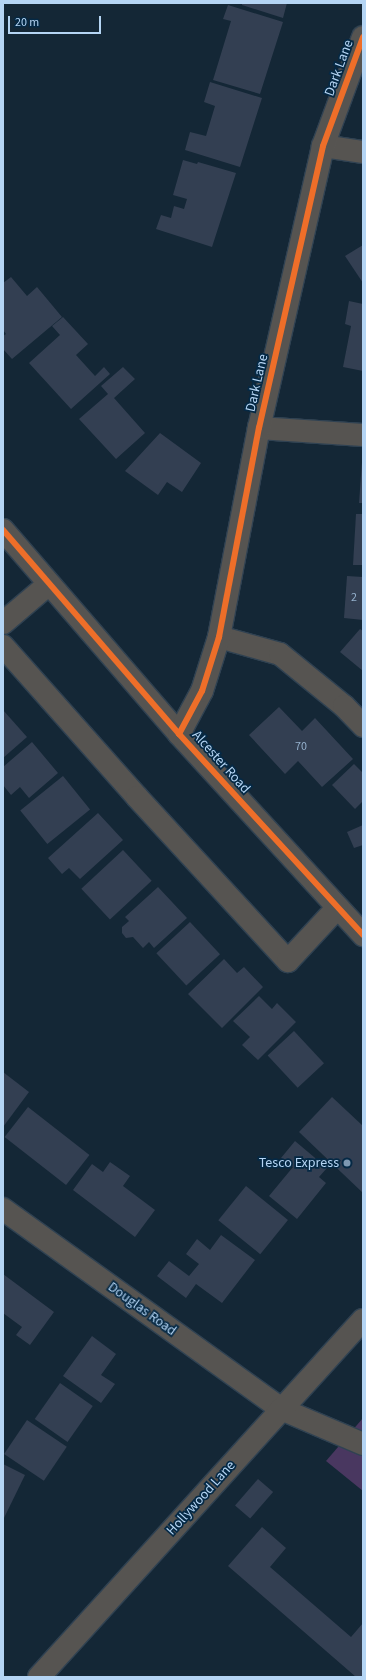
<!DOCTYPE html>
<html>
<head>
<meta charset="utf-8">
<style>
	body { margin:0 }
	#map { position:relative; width:366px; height:1680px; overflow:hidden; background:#142736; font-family:"Source Sans 3",sans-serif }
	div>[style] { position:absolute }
	.green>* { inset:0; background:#493760 }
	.building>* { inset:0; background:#333f52; transform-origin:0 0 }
	.roads { filter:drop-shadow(1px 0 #304252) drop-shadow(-1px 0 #304252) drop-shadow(0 1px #304252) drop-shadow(0 -1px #304252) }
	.minor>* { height:22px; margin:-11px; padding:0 11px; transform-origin:11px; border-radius:11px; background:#565451 }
	.cycleway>* { height:6px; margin:-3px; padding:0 3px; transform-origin:3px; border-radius:3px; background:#ee6e29 }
	.dots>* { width:11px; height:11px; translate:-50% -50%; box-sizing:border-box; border:2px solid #052945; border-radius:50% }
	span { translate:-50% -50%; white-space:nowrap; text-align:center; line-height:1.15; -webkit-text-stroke:3.5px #052945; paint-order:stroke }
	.number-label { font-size:12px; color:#94b0cc }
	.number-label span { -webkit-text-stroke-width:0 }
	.street-label { font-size:14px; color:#b5d5f4 }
	.poi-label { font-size:14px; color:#b5d5f4 }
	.right { translate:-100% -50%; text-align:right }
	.frame { position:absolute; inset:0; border:4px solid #b5d5f4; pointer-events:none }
	.scale { position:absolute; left:8px; top:16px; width:93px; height:18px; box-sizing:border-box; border:2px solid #b5d5f4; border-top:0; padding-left:5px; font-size:12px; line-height:14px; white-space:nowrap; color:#b5d5f4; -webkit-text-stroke:3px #052945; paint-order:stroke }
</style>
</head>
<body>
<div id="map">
	<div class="green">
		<div style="clip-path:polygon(363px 1418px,363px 1491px,326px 1461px)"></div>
	</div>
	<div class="building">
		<div style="clip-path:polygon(242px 3px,287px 3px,283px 18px,242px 5px)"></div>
		<div style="clip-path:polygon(228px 5px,283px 22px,260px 94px,213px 80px,231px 21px,223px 19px)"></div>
		<div style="clip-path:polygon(210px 82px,262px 98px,240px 167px,185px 150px,190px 132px,206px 136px,215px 106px,204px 102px)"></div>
		<div style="clip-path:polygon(183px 160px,197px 164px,198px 162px,236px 173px,212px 247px,156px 229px,161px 215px,171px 218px,174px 206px,184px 209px,187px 199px,173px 195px)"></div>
		<div style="clip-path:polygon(363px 245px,363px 283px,345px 256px)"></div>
		<div style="clip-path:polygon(11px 277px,27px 296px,37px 287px,62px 317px,12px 359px,3px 349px,3px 336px,6px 334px,3px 330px,3px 283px)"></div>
		<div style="clip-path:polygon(349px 301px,363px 304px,363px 371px,343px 367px,351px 326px,345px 324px)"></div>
		<div style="clip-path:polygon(63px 317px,88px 344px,76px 355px,95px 376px,104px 367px,110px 374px,71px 409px,29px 363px,60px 335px,52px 326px)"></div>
		<div style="clip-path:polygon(123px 367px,135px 379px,114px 398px,145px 433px,116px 459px,79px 419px,108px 394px,101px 386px)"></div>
		<div style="clip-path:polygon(160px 433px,201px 463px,182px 492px,167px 482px,158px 495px,125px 471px)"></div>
		<div style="clip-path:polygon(362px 462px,363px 462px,363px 503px,359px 503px)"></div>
		<div style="clip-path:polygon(356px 514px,363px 514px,363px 565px,353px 565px)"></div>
		<div style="clip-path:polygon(347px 576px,363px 577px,363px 620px,344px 618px)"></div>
		<div style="clip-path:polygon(360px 629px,363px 631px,363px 671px,340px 652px)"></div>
		<div style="clip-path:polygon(279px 707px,302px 731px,315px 718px,353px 759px,322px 787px,298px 761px,285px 774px,249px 735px)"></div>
		<div style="clip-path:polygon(3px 710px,27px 737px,3px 758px)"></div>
		<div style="clip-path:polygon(32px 742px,58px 773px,29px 798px,20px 787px,11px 795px,3px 785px,3px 767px)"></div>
		<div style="clip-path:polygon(354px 764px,363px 773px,363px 801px,355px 809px,332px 785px)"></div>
		<div style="left:63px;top:776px;width:43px;height:55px;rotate:51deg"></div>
		<div style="clip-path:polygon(98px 813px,123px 840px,80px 879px,69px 868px,62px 874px,48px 858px)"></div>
		<div style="clip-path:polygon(363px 825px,363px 845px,354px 848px,347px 832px)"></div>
		<div style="left:123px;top:850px;width:42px;height:57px;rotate:47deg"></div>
		<div style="clip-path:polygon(158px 887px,187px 918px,154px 948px,149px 942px,143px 948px,133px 937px,126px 938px,122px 933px,122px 927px,129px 921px,125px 917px)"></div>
		<div style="left:190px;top:922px;width:44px;height:46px;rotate:47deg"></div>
		<div style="clip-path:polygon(224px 959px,237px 973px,244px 967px,263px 987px,222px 1028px,188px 994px)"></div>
		<div style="clip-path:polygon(259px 996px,272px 1009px,277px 1003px,296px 1022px,258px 1060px,242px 1045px,250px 1037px,233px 1021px)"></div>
		<div style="left:294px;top:1031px;width:44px;height:36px;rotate:47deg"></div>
		<div style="clip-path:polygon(3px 1072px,29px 1092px,3px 1127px)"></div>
		<div style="clip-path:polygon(332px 1097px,363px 1126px,363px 1193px,299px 1132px)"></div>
		<div style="left:28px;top:1107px;width:78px;height:38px;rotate:38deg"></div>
		<div style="clip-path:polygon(295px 1141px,327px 1168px,319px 1177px,326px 1183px,297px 1219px,269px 1196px,293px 1167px,281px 1158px)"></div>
		<div style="clip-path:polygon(110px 1162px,130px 1176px,123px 1186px,155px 1210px,135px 1237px,73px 1190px,92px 1164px,103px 1172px)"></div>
		<div style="left:246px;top:1186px;width:54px;height:44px;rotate:39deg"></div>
		<div style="clip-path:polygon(221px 1235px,255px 1260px,222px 1303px,196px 1284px,186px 1298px,157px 1276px,169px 1261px,189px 1276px,199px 1264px,186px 1254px,197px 1239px,210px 1250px)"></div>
		<div style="clip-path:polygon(3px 1274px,54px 1312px,30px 1345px,16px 1335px,22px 1327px,3px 1313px)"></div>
		<div style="clip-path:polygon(92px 1336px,116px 1354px,101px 1375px,115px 1384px,101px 1403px,63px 1376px)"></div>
		<div style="left:60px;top:1383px;width:40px;height:44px;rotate:35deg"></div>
		<div style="left:27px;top:1420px;width:48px;height:41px;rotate:34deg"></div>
		<div style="clip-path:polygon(3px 1464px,25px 1475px,3px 1520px)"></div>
		<div style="left:258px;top:1479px;width:20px;height:35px;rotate:41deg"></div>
		<div style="clip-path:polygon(262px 1527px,286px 1548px,270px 1567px,351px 1637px,363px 1623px,363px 1677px,356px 1677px,228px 1566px)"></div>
	</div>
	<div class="roads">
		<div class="minor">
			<div style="left:323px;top:146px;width:40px;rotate:8.5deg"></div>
			<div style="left:259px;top:428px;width:104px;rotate:3.9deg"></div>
			<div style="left:3px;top:530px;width:269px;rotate:49.2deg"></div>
			<div style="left:179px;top:734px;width:273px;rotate:47.5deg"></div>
			<div style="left:3px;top:623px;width:60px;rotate:-40.3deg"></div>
			<div style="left:219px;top:637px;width:63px;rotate:15.6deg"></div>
			<div style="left:280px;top:654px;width:82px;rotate:39.1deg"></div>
			<div style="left:344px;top:706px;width:28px;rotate:46deg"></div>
			<div style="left:3px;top:646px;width:202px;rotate:48.4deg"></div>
			<div style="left:137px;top:797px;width:223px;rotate:47.4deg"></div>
			<div style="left:288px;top:961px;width:72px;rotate:-47.2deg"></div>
			<div style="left:179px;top:734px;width:49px;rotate:-61.9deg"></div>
			<div style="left:202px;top:691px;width:57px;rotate:-72.5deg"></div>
			<div style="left:219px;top:637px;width:213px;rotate:-79.2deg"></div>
			<div style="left:259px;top:428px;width:289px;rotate:-77.2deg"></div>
			<div style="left:323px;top:146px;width:116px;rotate:-69.8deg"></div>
			<div style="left:3px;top:1209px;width:342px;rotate:35.7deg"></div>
			<div style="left:281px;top:1409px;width:89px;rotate:23.1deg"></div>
			<div style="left:39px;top:1677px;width:482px;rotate:-47.8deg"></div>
		</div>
	</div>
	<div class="cycleway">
		<div style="left:3px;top:530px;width:269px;rotate:49.2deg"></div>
		<div style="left:179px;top:734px;width:273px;rotate:47.5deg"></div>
		<div style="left:179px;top:734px;width:49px;rotate:-61.9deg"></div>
		<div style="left:202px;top:691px;width:57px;rotate:-72.5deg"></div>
		<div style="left:219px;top:637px;width:213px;rotate:-79.2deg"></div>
		<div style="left:259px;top:428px;width:289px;rotate:-77.2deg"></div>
		<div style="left:323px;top:146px;width:116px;rotate:-69.8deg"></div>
	</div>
	<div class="dots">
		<div style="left:347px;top:1163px;background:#7d98b2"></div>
	</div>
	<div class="number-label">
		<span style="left:354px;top:598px">2</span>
		<span style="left:301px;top:747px">70</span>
	</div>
	<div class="street-label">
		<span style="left:339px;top:68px;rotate:-70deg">Dark Lane</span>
		<span style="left:257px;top:383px;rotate:-77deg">Dark Lane</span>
		<span style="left:221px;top:762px;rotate:48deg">Alcester Road</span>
		<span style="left:142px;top:1309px;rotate:36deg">Douglas Road</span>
		<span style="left:201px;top:1498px;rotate:-48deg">Hollywood Lane</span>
	</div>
	<div class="poi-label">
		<span class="right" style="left:339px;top:1163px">Tesco Express</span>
	</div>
	<div class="frame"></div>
	<div class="scale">20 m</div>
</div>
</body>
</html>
